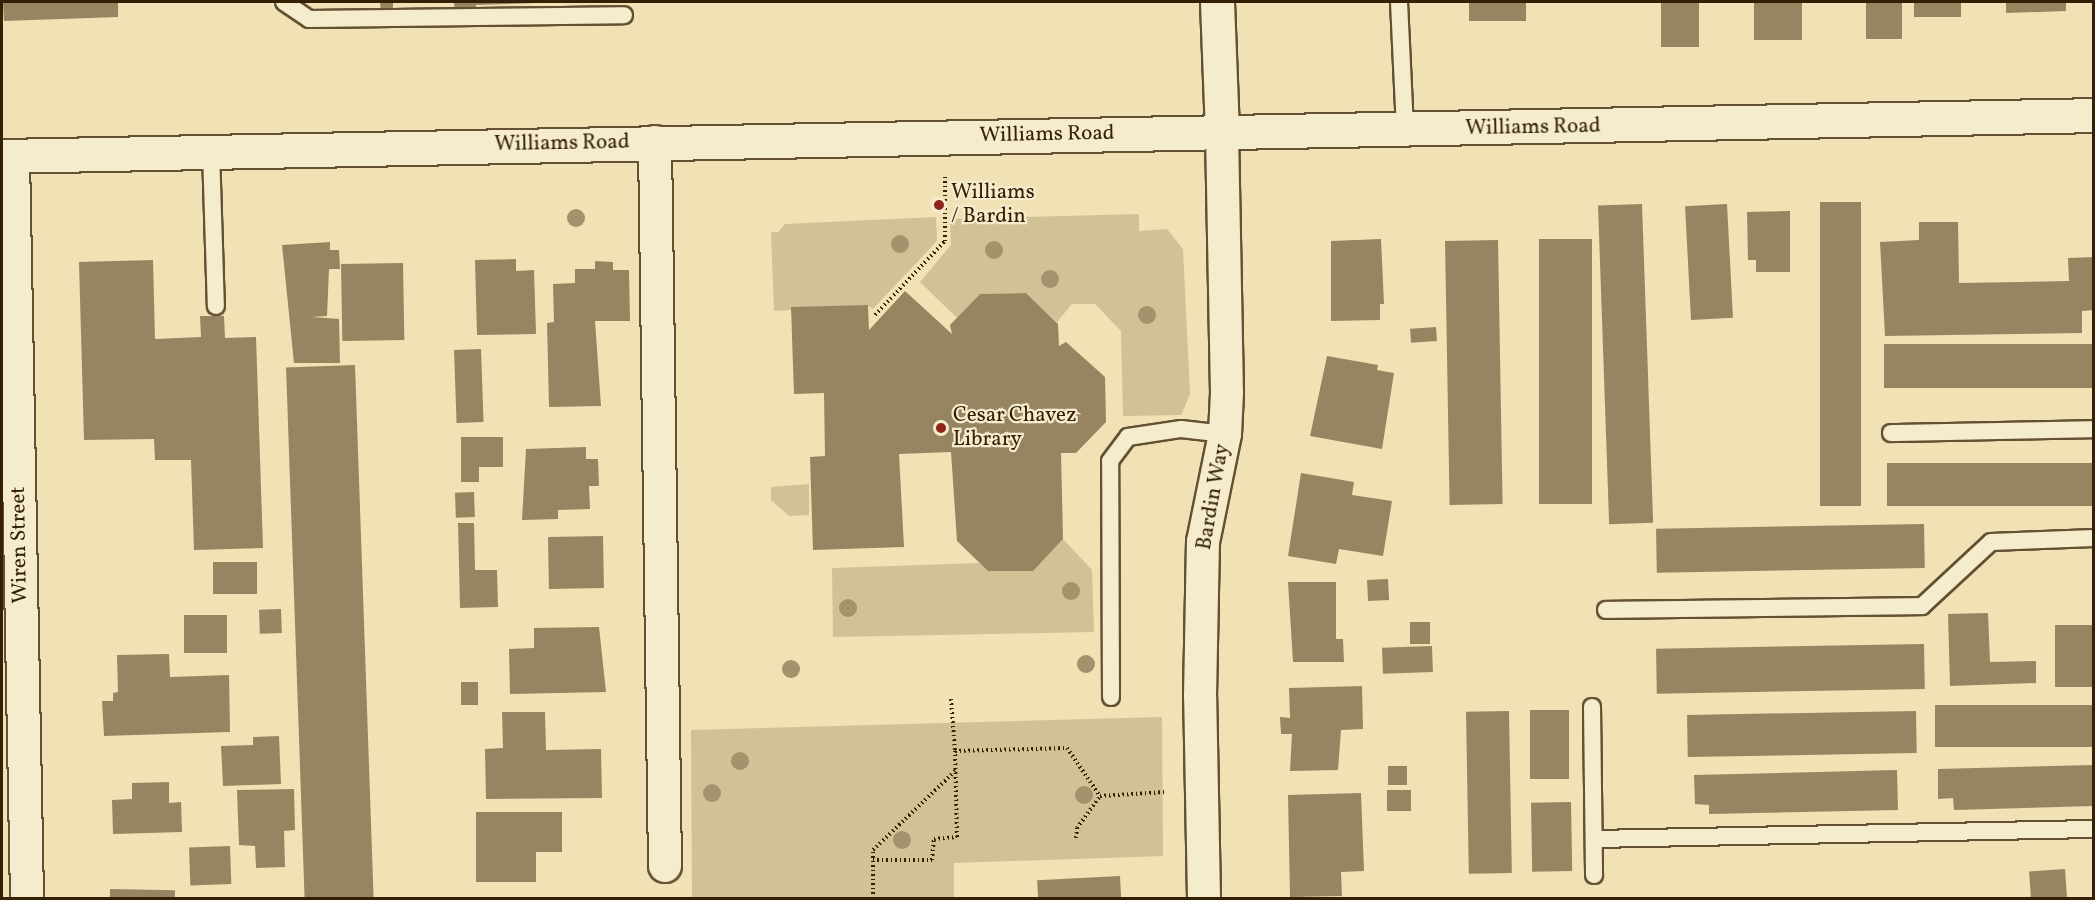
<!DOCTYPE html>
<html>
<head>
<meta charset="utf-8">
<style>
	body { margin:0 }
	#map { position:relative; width:2095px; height:900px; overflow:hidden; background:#f0e2b4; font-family:Vollkorn,serif }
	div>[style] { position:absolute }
	.green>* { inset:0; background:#d0c196 }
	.building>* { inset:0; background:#968560; transform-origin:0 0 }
	.path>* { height:4px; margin-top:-2px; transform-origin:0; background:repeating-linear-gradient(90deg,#352006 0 1.5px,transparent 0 4.5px) }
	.roads { filter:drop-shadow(2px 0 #645032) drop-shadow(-2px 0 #645032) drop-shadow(0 2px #645032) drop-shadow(0 -2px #645032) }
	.lane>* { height:16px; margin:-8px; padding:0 8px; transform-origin:8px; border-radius:8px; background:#f5ecce }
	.street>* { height:32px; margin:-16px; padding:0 16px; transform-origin:16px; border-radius:16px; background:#f5ecce }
	.secondary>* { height:33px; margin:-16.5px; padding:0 16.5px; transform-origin:16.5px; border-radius:16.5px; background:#f5ecce }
	.trees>* { width:18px; height:18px; margin:-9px; border-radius:50%; background:#a3926c }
	.dots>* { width:16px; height:16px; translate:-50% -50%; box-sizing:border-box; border:3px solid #f5ecce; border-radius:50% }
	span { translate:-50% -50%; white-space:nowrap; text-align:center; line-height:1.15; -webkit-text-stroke:4.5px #f5ecce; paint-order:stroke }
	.street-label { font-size:21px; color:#352006 }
	.poi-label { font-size:21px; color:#352006 }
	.left { translate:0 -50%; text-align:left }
	.frame { position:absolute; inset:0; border:3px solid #352006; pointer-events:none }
</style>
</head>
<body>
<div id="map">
	<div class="green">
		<div style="clip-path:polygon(1139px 214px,1139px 231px,1167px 229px,1183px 249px,1190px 394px,1181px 415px,1123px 416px,1121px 331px,1095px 304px,1072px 304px,1057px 322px,1026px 293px,980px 294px,957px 318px,920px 282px,951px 245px,950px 219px)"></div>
		<div style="clip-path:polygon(936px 217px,937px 241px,873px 309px,867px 305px,774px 311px,771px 232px,778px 232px,785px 224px)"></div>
		<div style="clip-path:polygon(809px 484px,809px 515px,789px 516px,771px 500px,771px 487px)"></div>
		<div style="clip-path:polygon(1063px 539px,1092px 570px,1094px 632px,833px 637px,832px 568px,980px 563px,988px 571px,1032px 571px)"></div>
		<div style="clip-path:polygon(1162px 717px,1163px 856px,954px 863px,954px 898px,692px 898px,691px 730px)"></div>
	</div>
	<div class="building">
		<div style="clip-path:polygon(3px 2px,118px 2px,118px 17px,4px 21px)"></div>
		<div style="clip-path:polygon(380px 2px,393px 2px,393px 13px,381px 14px)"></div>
		<div style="clip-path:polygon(454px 2px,537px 2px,537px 3px,476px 5px,476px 12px,455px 13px)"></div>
		<div style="left:1469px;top:2px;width:57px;height:19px"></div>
		<div style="left:1661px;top:2px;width:38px;height:45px"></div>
		<div style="left:1754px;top:2px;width:48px;height:38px"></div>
		<div style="left:1866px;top:2px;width:36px;height:37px"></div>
		<div style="left:1914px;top:2px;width:47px;height:15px"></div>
		<div style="clip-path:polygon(2006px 2px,2066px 2px,2066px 11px,2006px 13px)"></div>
		<div style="left:1820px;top:202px;width:41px;height:304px"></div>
		<div style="left:1642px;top:204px;width:319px;height:44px;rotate:88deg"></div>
		<div style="left:1727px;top:204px;width:114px;height:42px;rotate:87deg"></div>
		<div style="clip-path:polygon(1790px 211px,1790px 272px,1756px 272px,1756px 260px,1748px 260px,1747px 212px)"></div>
		<div style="clip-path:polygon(1919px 222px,1958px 222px,1959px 283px,2069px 281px,2068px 258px,2094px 257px,2094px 310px,2082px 311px,2082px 333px,1885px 336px,1880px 242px,1919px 240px)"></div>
		<div style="clip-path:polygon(1381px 239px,1384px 304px,1380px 304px,1380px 320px,1331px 321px,1331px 241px)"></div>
		<div style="left:1539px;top:239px;width:53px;height:265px"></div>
		<div style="left:1498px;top:240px;width:264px;height:53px;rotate:89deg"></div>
		<div style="clip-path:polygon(330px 242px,330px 250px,339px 250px,340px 269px,329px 269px,327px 316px,312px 317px,339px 319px,340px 363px,294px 363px,282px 245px)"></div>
		<div style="clip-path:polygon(516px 259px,516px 271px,534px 270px,536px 334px,477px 335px,475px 260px)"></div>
		<div style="clip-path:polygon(153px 260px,155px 339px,201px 337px,200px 316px,224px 316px,225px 338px,256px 337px,263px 548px,194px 550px,191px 460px,155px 460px,154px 439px,84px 440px,79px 262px)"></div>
		<div style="clip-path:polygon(595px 261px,613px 262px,613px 270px,629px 270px,630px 321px,595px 321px,601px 406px,549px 407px,547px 323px,554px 322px,553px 284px,575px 283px,575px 269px,595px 269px)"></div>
		<div style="left:403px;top:263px;width:77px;height:62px;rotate:89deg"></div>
		<div style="clip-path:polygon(905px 291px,952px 334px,950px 325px,980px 294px,1026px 293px,1058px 324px,1059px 346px,1066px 342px,1105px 377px,1106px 422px,1076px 453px,1061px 453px,1063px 539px,1033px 571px,988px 571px,957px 541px,951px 452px,899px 454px,904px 547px,813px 550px,810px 457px,825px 456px,824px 393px,794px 394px,791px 307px,868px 305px,869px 330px)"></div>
		<div style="left:1436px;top:327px;width:14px;height:26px;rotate:86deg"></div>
		<div style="left:2094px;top:344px;width:44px;height:210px;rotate:90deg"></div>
		<div style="left:481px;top:349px;width:73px;height:27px;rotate:88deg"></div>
		<div style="clip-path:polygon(1327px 356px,1378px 365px,1377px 370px,1394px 373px,1382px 449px,1310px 436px)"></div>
		<div style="left:355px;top:365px;width:533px;height:69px;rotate:88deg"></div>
		<div style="clip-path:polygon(461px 437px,503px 437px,503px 467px,479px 467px,479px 482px,461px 482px)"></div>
		<div style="clip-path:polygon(586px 447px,586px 459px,598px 459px,599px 486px,589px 486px,590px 509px,558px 510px,558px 519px,522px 520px,526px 449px)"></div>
		<div style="left:2094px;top:463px;width:43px;height:207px;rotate:90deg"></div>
		<div style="clip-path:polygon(1301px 473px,1354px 482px,1352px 495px,1392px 501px,1383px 556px,1339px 549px,1336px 564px,1288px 556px)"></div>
		<div style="left:474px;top:492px;width:25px;height:19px;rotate:88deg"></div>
		<div style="clip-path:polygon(458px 523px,474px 523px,475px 570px,497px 570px,498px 607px,460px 608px)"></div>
		<div style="left:1924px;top:524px;width:44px;height:268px;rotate:89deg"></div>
		<div style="left:603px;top:536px;width:52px;height:55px;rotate:89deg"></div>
		<div style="left:257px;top:562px;width:32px;height:44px;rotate:90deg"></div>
		<div style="left:1388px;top:579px;width:21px;height:21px;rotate:87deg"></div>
		<div style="clip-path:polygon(1288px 582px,1336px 582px,1336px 639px,1343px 639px,1344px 662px,1293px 662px)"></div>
		<div style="left:281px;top:609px;width:24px;height:22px;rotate:88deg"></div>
		<div style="clip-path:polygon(1988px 613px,1990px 662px,2036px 661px,2036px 683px,1950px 686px,1948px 614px)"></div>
		<div style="left:227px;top:615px;width:38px;height:43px;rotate:90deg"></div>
		<div style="left:1410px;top:622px;width:20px;height:22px"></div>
		<div style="left:2055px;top:625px;width:39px;height:62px"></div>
		<div style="clip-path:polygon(599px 627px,606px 692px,510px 694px,509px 649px,534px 648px,534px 628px)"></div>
		<div style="left:1924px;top:644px;width:45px;height:268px;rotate:89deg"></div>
		<div style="left:1432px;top:646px;width:26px;height:50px;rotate:88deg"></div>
		<div style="clip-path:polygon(169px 654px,170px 677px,229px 675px,230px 732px,104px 736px,102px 701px,113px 701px,113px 693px,118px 692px,117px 655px)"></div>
		<div style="left:478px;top:682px;width:23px;height:17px;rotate:90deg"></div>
		<div style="clip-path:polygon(1362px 686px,1363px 729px,1341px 730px,1338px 770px,1290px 771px,1292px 734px,1281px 734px,1280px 717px,1290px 718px,1289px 688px)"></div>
		<div style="left:2094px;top:705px;width:42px;height:159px;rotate:90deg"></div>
		<div style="left:1530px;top:710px;width:39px;height:69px"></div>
		<div style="left:1509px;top:711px;width:162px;height:43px;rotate:89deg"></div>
		<div style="left:1916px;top:711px;width:42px;height:229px;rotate:89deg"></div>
		<div style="clip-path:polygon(502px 712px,545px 712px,546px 750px,601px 749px,602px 798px,486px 799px,485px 749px,503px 748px)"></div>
		<div style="clip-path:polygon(279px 736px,281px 784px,223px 786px,221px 746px,253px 745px,253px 737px)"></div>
		<div style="clip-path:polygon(2094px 765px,2094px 806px,1954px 810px,1953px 798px,1938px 799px,1938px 769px)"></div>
		<div style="left:1388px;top:766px;width:19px;height:19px"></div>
		<div style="clip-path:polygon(1897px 770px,1898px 810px,1709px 814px,1709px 805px,1695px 804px,1694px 775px)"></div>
		<div style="clip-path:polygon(169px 782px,169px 803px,181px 802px,182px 832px,113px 834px,112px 800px,132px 799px,132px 783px)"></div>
		<div style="clip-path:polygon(294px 789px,295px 830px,284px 831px,285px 867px,256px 868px,255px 846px,239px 845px,237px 790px)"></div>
		<div style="left:1387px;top:790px;width:24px;height:21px"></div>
		<div style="clip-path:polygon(1361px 793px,1364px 871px,1341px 872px,1342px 896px,1290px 897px,1288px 795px)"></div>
		<div style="left:1571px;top:802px;width:69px;height:40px;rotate:89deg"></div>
		<div style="clip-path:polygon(476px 812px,562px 812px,562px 852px,536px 852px,536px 882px,476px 882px)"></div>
		<div style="left:230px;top:846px;width:38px;height:41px;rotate:88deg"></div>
		<div style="left:2065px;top:869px;width:29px;height:36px;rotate:86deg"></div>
		<div style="left:1120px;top:876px;width:22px;height:83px;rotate:87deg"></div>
		<div style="left:110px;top:889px;width:65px;height:9px;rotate:1deg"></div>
	</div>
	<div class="path">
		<div style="left:875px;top:315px;width:102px;rotate:-46.6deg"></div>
		<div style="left:945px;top:241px;width:66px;rotate:-90deg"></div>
		<div style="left:951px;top:699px;width:52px;rotate:85.6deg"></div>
		<div style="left:955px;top:751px;width:112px;rotate:-1.5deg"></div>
		<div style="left:1067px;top:748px;width:58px;rotate:55.5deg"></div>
		<div style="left:1076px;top:838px;width:10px;rotate:-84deg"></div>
		<div style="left:1077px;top:828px;width:39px;rotate:-54deg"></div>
		<div style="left:1100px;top:796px;width:66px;rotate:-3.5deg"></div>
		<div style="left:873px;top:860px;width:59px"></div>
		<div style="left:932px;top:860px;width:21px;rotate:-85deg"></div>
		<div style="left:934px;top:839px;width:23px;rotate:-5deg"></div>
		<div style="left:957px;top:837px;width:86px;rotate:-91.3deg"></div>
		<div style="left:873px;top:898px;width:48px;rotate:-90deg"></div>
		<div style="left:873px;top:850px;width:114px;rotate:-43.9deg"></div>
	</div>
	<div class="roads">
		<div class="lane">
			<div style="left:284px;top:2px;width:30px;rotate:34deg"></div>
			<div style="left:309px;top:19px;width:315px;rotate:-0.7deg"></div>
			<div style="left:1399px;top:2px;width:129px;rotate:87.3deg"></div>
			<div style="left:211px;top:151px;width:155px;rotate:88.2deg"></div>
			<div style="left:1891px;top:433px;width:203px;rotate:-1.1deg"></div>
			<div style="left:1606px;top:610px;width:316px;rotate:-0.7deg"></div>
			<div style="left:1922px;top:606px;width:94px;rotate:-42.8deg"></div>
			<div style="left:1991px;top:542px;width:103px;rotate:-2.2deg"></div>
			<div style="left:1111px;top:697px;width:236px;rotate:-90.2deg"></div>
			<div style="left:1110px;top:461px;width:30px;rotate:-53deg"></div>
			<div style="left:1128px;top:437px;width:54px;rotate:-8.6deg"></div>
			<div style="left:1181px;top:429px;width:44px;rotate:6.5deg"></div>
			<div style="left:1592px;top:707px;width:168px;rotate:89.3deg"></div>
			<div style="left:1594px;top:839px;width:500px;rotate:-1.15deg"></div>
		</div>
		<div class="street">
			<div style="left:655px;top:142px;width:724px;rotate:89.21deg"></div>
			<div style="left:13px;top:156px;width:742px;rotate:88.92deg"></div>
			<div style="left:1204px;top:898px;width:201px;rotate:-91.1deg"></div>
			<div style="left:1200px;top:697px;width:155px;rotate:-88.9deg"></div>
			<div style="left:1203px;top:542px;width:110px;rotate:-78.5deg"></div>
			<div style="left:1225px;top:434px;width:41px;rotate:-87.2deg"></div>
			<div style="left:1227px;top:393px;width:261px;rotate:-91.1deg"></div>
		</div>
		<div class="secondary">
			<div style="left:1217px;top:2px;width:130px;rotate:87.8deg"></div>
			<div style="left:2px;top:156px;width:2092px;rotate:-1.12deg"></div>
		</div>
	</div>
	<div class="trees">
		<div style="left:576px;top:218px"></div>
		<div style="left:900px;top:244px"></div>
		<div style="left:994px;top:250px"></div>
		<div style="left:1050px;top:279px"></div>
		<div style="left:1147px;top:315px"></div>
		<div style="left:1071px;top:591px"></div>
		<div style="left:848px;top:608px"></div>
		<div style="left:1086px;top:664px"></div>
		<div style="left:791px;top:669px"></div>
		<div style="left:740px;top:761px"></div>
		<div style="left:712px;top:793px"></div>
		<div style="left:1084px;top:795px"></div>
		<div style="left:902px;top:840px"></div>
	</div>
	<div class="dots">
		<div style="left:939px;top:205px;background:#8f2418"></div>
		<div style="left:941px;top:428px;background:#8f2418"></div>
	</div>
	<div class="street-label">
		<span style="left:1533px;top:128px;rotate:-1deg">Williams Road</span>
		<span style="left:1047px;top:135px;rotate:-1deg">Williams Road</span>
		<span style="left:562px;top:144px;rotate:-1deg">Williams Road</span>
		<span style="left:1214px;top:497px;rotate:-80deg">Bardin Way</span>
		<span style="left:20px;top:545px;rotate:-91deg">Wiren Street</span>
	</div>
	<div class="poi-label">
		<span class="left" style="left:951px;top:205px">Williams<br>/ Bardin</span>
		<span class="left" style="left:953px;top:428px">Cesar Chavez<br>Library</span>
	</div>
	<div class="frame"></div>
</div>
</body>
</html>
